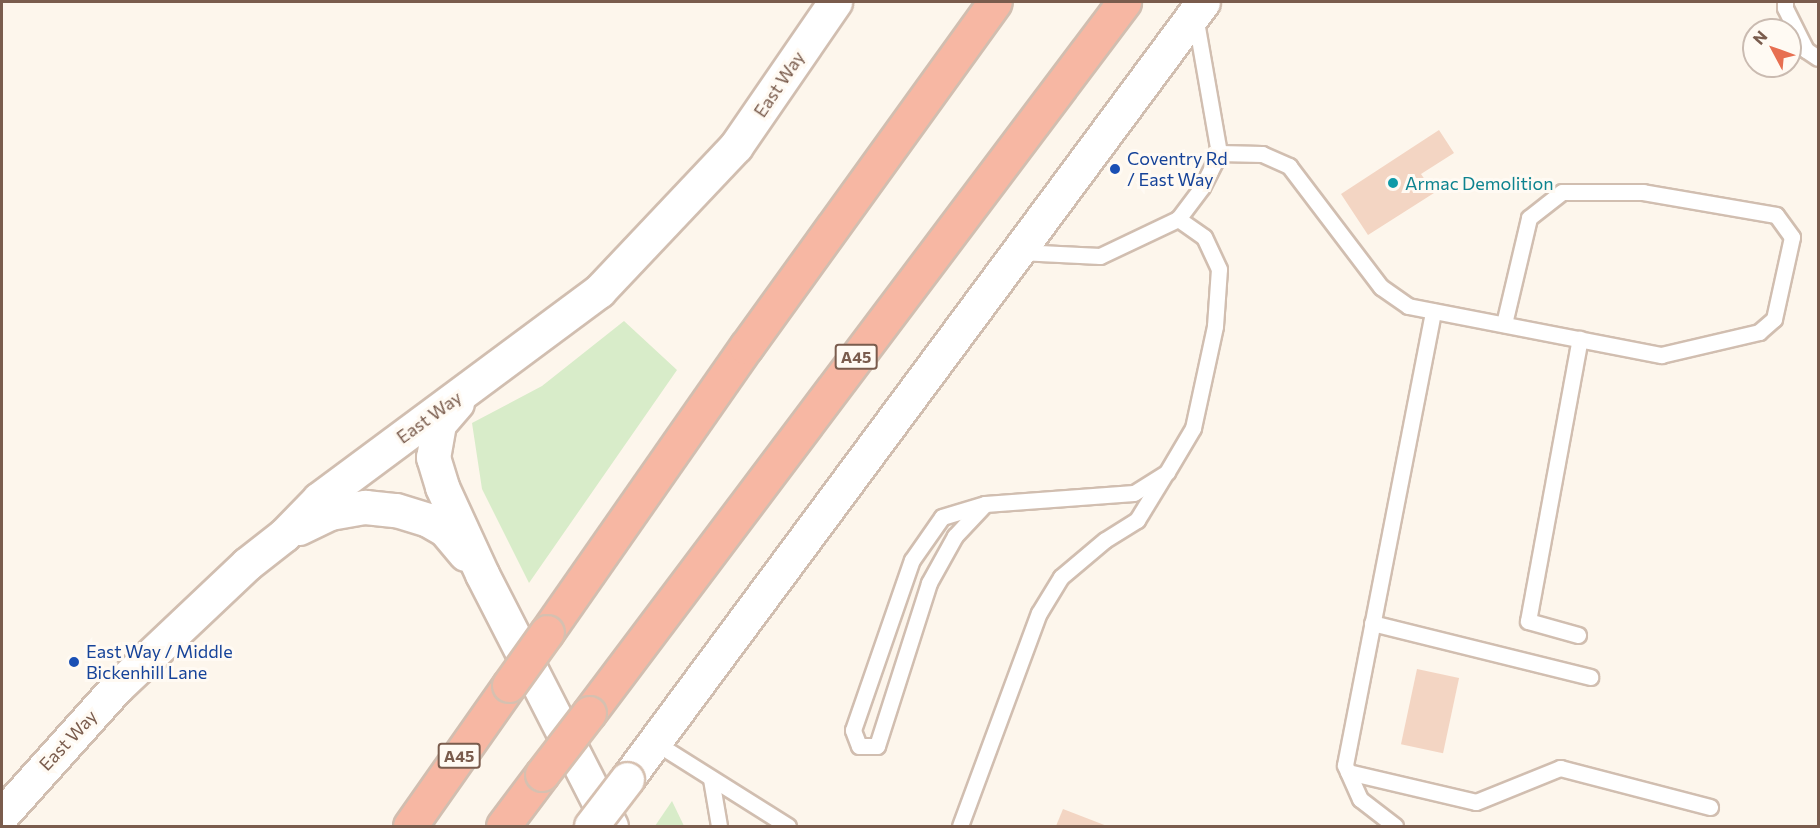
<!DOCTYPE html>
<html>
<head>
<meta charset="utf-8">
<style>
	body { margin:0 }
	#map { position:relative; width:1820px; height:828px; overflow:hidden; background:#fdf6ec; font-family:Commissioner,sans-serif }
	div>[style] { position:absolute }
	.green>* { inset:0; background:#d8ecc9 }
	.building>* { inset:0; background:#f3d5c3; transform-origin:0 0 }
	.roads { filter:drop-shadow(2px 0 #d1beb0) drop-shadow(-2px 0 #d1beb0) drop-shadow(0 2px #d1beb0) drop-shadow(0 -2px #d1beb0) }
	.lane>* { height:15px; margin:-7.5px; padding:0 7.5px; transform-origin:7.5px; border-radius:7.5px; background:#fff }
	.secondary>* { height:33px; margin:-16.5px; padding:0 16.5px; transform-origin:16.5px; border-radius:16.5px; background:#fff }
	.highway>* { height:33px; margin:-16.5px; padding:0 16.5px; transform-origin:16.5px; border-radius:16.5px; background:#f7b7a3 }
	.bridges { filter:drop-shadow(2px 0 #d6c0b0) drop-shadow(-2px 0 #d6c0b0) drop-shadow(0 2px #d6c0b0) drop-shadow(0 -2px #d6c0b0) }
	.secondary-bridge>* { height:33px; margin:-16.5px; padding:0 16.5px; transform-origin:16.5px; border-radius:16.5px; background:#fff }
	.highway-bridge>* { height:33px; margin:-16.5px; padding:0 16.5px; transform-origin:16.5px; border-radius:16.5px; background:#f7b7a3 }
	.dots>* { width:16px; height:16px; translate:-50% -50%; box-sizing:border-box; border:3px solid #fffaf3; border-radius:50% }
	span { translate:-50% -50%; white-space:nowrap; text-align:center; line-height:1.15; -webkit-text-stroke:6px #fffaf3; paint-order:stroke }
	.shield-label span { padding:2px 4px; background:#fffaf3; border:2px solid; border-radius:4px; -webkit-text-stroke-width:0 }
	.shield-label { font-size:16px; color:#7a5c4d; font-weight:700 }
	.street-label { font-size:18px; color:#7a5c4d }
	.transit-label { font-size:18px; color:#164399 }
	.left { translate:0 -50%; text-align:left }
	.culture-label { font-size:18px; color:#0d838f }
	.frame { position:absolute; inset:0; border:3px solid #7a5c4d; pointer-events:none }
	.north { position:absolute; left:1742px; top:18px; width:60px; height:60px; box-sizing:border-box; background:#fffaf3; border:2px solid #cabbb1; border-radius:50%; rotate:311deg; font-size:16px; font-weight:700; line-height:24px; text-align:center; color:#7a5c4d }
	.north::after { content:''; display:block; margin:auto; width:21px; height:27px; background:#e76f51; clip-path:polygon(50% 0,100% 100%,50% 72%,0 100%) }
</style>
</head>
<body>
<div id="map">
	<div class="green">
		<div style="clip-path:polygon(624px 321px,677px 370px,529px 583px,482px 489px,472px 423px,542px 386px)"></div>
		<div style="clip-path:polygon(672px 801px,684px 826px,655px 826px)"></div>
	</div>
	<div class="building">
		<div style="clip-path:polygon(1439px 130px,1454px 153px,1421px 174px,1434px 193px,1368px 235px,1341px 194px)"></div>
		<div style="left:1417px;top:669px;width:43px;height:77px;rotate:12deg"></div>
		<div style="clip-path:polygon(1063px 809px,1107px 826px,1056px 826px)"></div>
	</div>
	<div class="roads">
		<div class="lane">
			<div style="left:1785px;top:2px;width:6px;rotate:90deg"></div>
			<div style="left:1785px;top:8px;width:47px;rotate:63.4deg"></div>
			<div style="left:1806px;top:50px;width:14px;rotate:34deg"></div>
			<div style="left:1219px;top:153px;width:43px;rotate:1.3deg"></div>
			<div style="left:1262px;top:154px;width:30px;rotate:24deg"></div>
			<div style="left:1289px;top:166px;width:152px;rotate:52.8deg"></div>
			<div style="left:1381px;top:287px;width:33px;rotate:35deg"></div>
			<div style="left:1408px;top:306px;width:258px;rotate:11deg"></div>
			<div style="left:1661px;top:355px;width:101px;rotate:-13.2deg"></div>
			<div style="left:1759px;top:332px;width:20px;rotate:-41deg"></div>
			<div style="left:1774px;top:319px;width:84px;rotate:-77.6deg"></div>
			<div style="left:1792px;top:237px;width:27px;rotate:-126deg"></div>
			<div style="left:1776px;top:215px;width:135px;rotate:-170.2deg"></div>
			<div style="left:1643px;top:192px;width:81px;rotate:180deg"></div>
			<div style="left:1562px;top:192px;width:42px;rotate:141.8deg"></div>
			<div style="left:1529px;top:218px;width:109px;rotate:103.3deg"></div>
			<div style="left:1019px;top:252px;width:81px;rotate:2.8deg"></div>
			<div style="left:1100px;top:256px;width:86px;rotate:-25.4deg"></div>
			<div style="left:1178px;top:219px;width:40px;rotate:-53deg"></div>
			<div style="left:1202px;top:187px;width:38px;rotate:-63deg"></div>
			<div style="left:1219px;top:153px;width:140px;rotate:-99.9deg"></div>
			<div style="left:985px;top:504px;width:44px;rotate:133.2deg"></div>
			<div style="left:955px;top:536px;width:54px;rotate:119deg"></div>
			<div style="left:929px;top:583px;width:171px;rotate:107.7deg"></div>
			<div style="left:877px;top:746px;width:18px;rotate:180deg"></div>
			<div style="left:859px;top:746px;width:17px;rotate:-111deg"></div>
			<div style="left:853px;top:730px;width:180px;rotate:-70.9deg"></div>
			<div style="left:912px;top:560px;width:52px;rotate:-55.1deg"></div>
			<div style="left:942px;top:517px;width:45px;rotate:-16.8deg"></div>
			<div style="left:985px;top:504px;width:149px;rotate:-4.2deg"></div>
			<div style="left:1134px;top:493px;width:39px;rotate:-32deg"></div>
			<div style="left:1167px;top:472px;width:51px;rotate:-59.4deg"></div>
			<div style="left:1193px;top:428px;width:104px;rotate:-77.8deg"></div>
			<div style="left:1215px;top:326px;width:57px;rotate:-86deg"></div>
			<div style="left:1219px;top:269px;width:35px;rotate:-115deg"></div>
			<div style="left:1204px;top:237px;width:32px;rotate:-145deg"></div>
			<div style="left:1372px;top:623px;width:225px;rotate:13.9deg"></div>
			<div style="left:1578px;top:635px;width:52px;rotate:-164.4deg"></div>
			<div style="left:1528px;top:621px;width:287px;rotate:-79.6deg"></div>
			<div style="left:656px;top:743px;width:156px;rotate:32.2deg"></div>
			<div style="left:1348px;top:772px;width:131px;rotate:13.2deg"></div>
			<div style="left:1476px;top:802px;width:91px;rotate:-22deg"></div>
			<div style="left:1560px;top:768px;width:155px;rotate:14.6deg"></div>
			<div style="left:711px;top:779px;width:48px;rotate:80.3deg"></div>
			<div style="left:960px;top:826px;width:227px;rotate:-69.7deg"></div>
			<div style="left:1039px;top:613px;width:42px;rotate:-58.6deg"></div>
			<div style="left:1061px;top:577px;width:57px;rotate:-40.1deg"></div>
			<div style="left:1105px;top:540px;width:38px;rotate:-32deg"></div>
			<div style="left:1137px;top:520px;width:52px;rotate:-58.5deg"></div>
			<div style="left:1395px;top:826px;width:44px;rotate:-142.4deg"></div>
			<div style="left:1360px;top:799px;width:37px;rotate:-114deg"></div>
			<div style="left:1345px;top:765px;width:462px;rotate:-79deg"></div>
		</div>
		<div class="secondary">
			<div style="left:457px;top:403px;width:28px;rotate:131deg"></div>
			<div style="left:439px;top:424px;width:34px;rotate:100deg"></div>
			<div style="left:433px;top:457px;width:31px;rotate:73deg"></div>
			<div style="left:442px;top:487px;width:96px;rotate:65.3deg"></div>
			<div style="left:482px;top:574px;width:283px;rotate:62.9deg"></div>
			<div style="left:299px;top:528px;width:34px;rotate:-26deg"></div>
			<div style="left:330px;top:513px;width:36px;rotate:-10deg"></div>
			<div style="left:365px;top:507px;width:31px;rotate:6deg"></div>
			<div style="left:396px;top:510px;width:34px;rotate:17deg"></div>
			<div style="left:428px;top:520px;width:20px;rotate:30deg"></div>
			<div style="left:445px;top:530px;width:31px;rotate:50deg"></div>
			<div style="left:627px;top:779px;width:967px;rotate:-53.45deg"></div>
			<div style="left:2px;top:815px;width:172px;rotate:-48.1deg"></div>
			<div style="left:117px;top:687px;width:179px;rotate:-43.4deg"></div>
			<div style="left:247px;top:564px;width:47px;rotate:-38.1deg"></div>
			<div style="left:284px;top:535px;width:50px;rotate:-45.8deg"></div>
			<div style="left:319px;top:499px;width:349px;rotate:-36.6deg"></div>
			<div style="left:599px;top:291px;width:199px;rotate:-46.6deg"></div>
			<div style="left:736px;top:146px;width:175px;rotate:-55.5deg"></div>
		</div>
		<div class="highway">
			<div style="left:547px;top:632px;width:348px;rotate:-55.1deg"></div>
			<div style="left:746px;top:347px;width:425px;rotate:-54.2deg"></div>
			<div style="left:589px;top:713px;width:890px;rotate:-53.04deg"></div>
			<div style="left:410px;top:826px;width:172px;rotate:-54.9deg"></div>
			<div style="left:503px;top:826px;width:65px;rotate:-53.1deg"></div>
		</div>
	</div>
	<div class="bridges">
		<div class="secondary-bridge">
			<div style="left:591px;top:826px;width:59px;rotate:-52.5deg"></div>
		</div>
		<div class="highway-bridge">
			<div style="left:509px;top:685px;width:65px;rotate:-54.4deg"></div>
			<div style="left:542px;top:774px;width:77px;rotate:-52.4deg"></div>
		</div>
	</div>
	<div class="dots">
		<div style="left:1115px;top:169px;background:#1a4fb4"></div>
		<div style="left:1393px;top:183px;background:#0f9aa8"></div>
		<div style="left:74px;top:662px;background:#1a4fb4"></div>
	</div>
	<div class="shield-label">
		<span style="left:856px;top:357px">A45</span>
		<span style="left:459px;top:756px">A45</span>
	</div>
	<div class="street-label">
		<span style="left:779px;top:84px;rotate:-56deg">East Way</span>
		<span style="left:429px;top:417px;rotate:-36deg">East Way</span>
		<span style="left:68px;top:740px;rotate:-47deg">East Way</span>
	</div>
	<div class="transit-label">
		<span class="left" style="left:1127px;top:169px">Coventry Rd<br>/ East Way</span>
		<span class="left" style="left:86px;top:662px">East Way / Middle<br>Bickenhill Lane</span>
	</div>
	<div class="culture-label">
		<span class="left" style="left:1405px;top:183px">Armac Demolition</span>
	</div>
	<div class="frame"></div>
	<div class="north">N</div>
</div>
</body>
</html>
